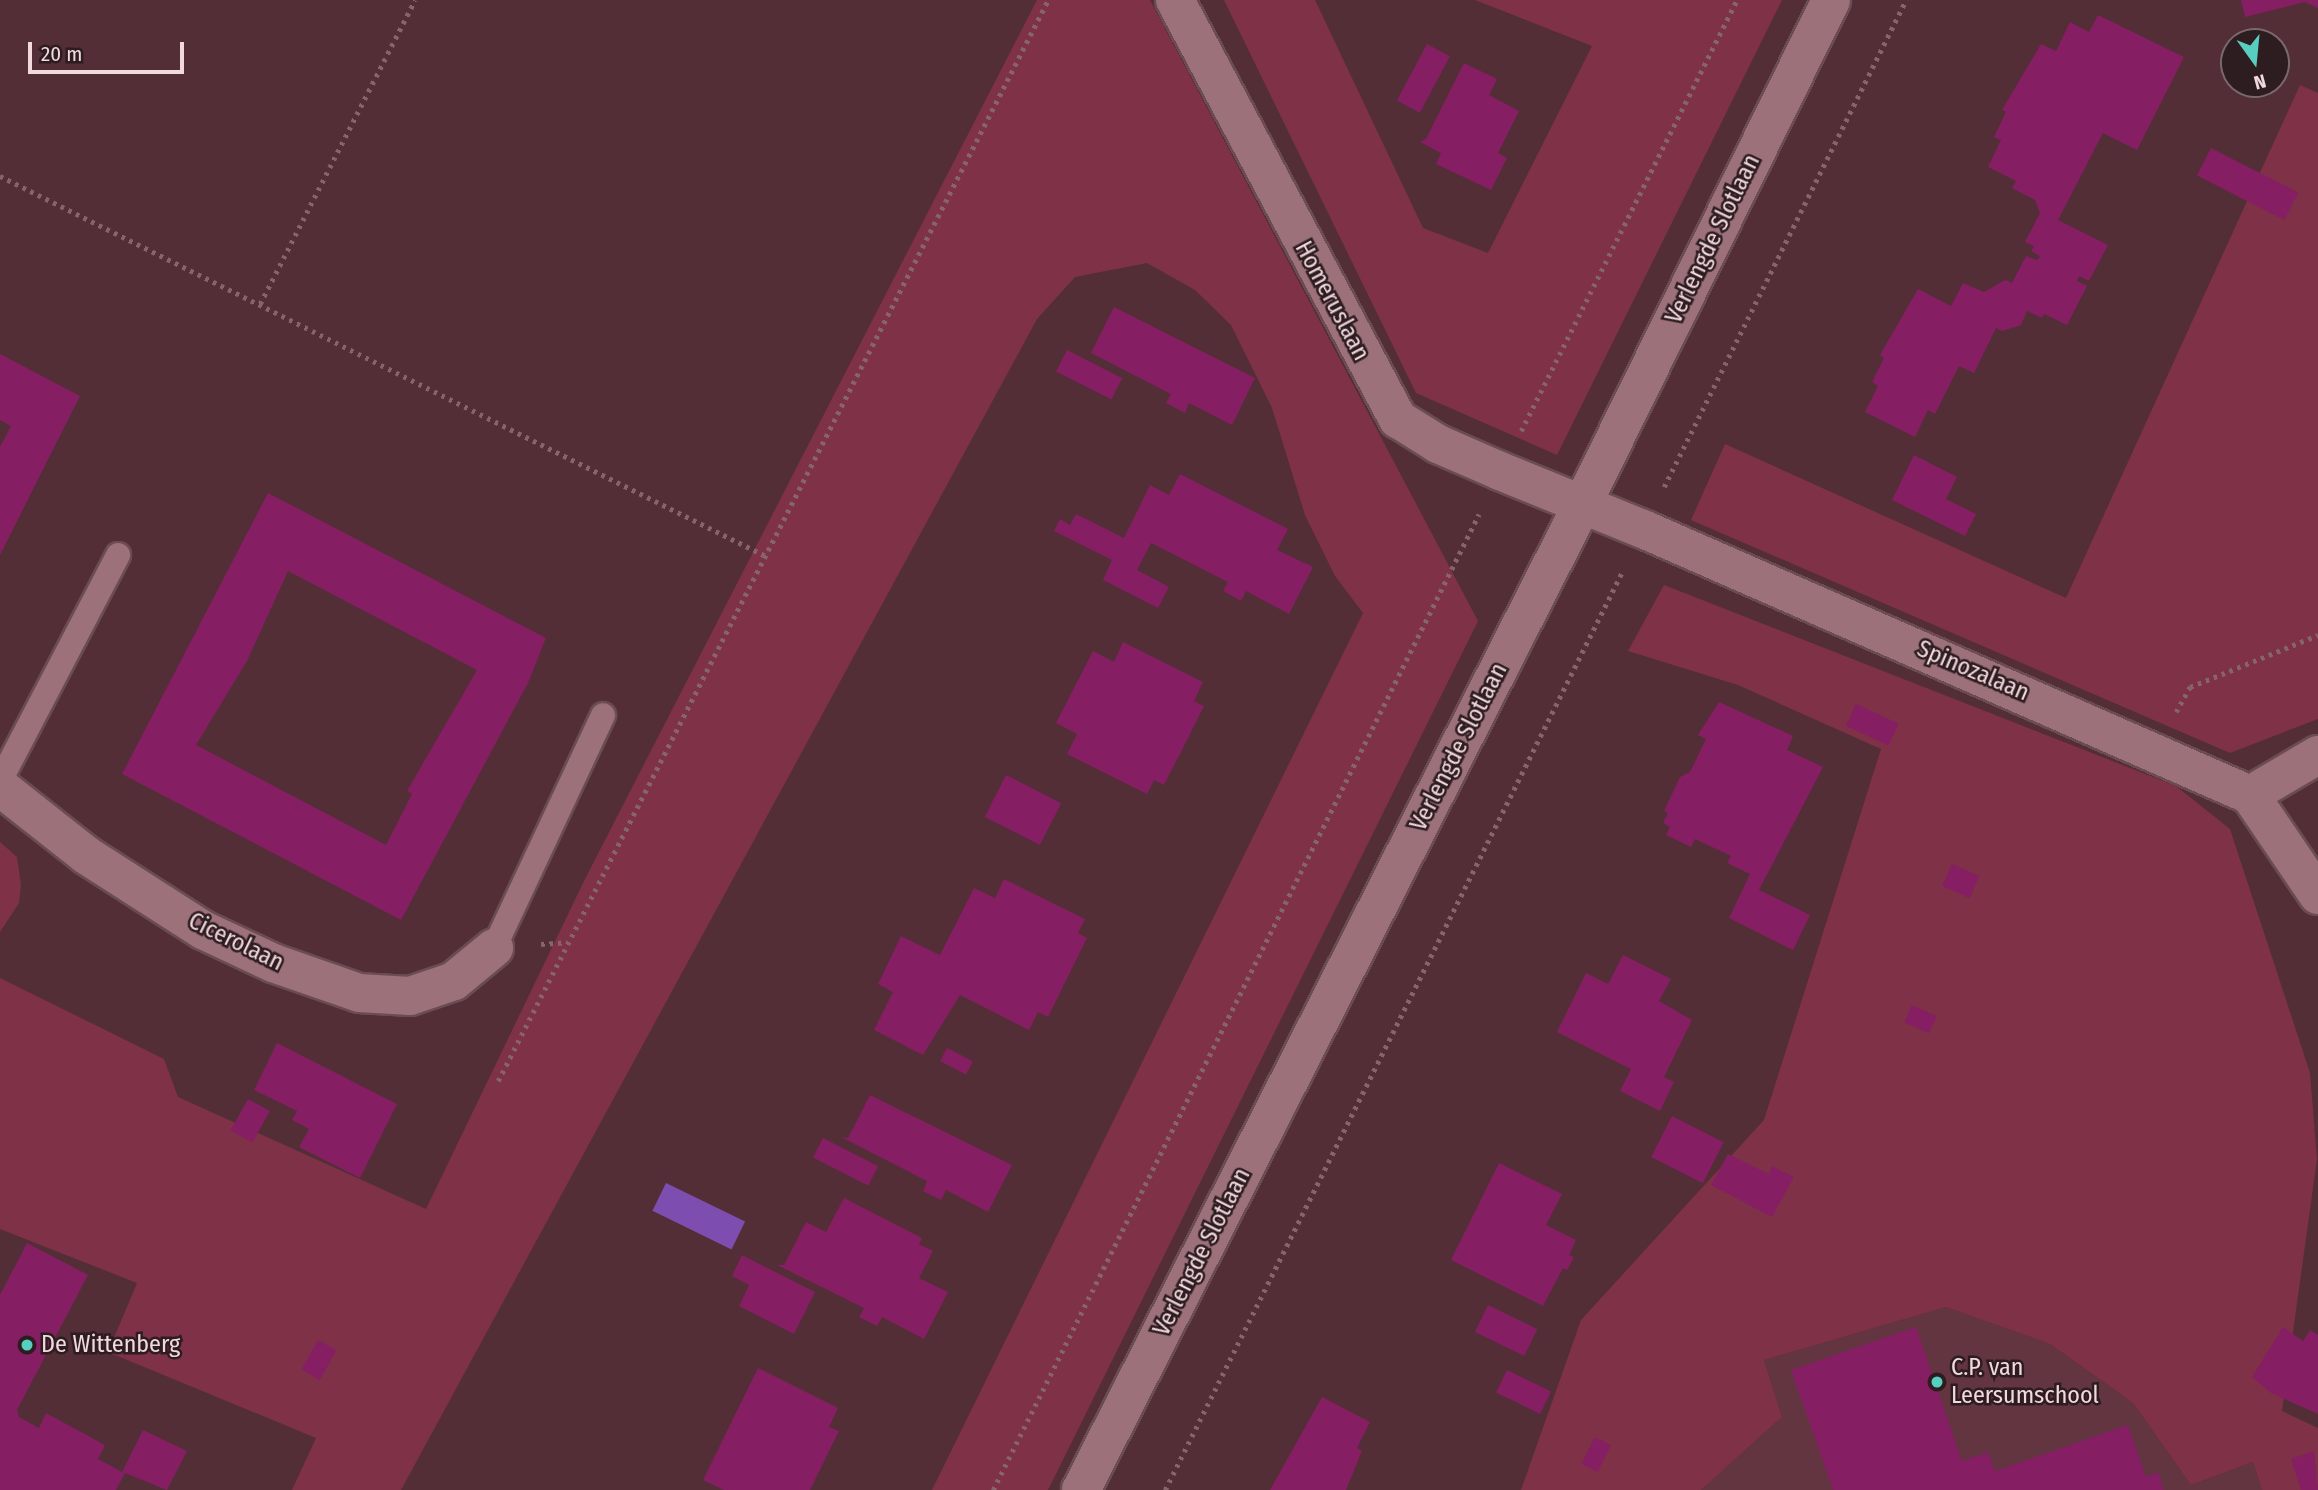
<!DOCTYPE html>
<html>
<head>
<meta charset="utf-8">
<style>
	body { margin:0 }
	#map { position:relative; width:2318px; height:1490px; overflow:hidden; background:#532e37; font-family:"Fira Sans Condensed",sans-serif }
	div>[style] { position:absolute }
	.built>* { inset:0; background:#623540 }
	.green>* { inset:0; background:#7f3148 }
	.water>* { inset:0; background:#7e4db0; transform-origin:0 0 }
	.building>* { inset:0; background:#851e63; transform-origin:0 0 }
	.path>* { height:4.5px; margin-top:-2.25px; transform-origin:0; background:repeating-linear-gradient(90deg,#85646c 0 3.5px,transparent 0 8.5px) }
	.roads { filter:drop-shadow(2px 0 #6b4c53) drop-shadow(-2px 0 #6b4c53) drop-shadow(0 2px #6b4c53) drop-shadow(0 -2px #6b4c53) }
	.lane>* { height:24px; margin:-12px; padding:0 12px; transform-origin:12px; border-radius:12px; background:#9c717a }
	.street>* { height:38px; margin:-19px; padding:0 19px; transform-origin:19px; border-radius:19px; background:#9c717a }
	.dots>* { width:19px; height:19px; translate:-50% -50%; box-sizing:border-box; border:4px solid #2d1c20; border-radius:50% }
	span { translate:-50% -50%; white-space:nowrap; text-align:center; line-height:1.15; -webkit-text-stroke:5px #2d1c20; paint-order:stroke }
	.street-label { font-size:24px; color:#f1d9dd }
	.poi-label { font-size:24px; color:#f1d9dd }
	.left { translate:0 -50%; text-align:left }
	.north { position:absolute; left:2220px; top:28px; width:70px; height:70px; box-sizing:border-box; background:#2d1c20; border:2px solid #7b686c; border-radius:50%; rotate:165deg; font-size:19px; font-weight:700; line-height:28px; text-align:center; color:#f1d9dd }
	.north::after { content:''; display:block; margin:auto; width:24px; height:32px; background:#58cec0; clip-path:polygon(50% 0,100% 100%,50% 72%,0 100%) }
	.scale { position:absolute; left:28px; top:42px; width:156px; height:32px; box-sizing:border-box; border:4px solid #f1d9dd; border-top:0; padding-left:9px; font-size:21px; line-height:24px; white-space:nowrap; color:#f1d9dd; -webkit-text-stroke:5px #2d1c20; paint-order:stroke }
</style>
</head>
<body>
<div id="map">
	<div class="built">
		<div style="clip-path:polygon(1946px 1307px,2050px 1344px,2133px 1403px,2191px 1485px,2253px 1462px,2262px 1490px,1701px 1490px,1782px 1417px,1764px 1360px)"></div>
	</div>
	<div class="green">
		<div style="clip-path:polygon(1037px 0,1150px 0,1478px 621px,1048px 1490px,932px 1490px,1363px 613px,1335px 576px,1305px 515px,1272px 408px,1231px 325px,1195px 290px,1147px 263px,1075px 277px,1037px 319px,401px 1490px,292px 1490px,316px 1438px,108px 1352px,137px 1283px,0 1229px,0 978px,164px 1059px,178px 1097px,426px 1209px,585px 879px)"></div>
		<div style="clip-path:polygon(1224px 0,1315px 0,1423px 228px,1488px 253px,1592px 46px,1475px 0,1782px 0,1557px 455px,1416px 393px)"></div>
		<div style="clip-path:polygon(2300px 85px,2318px 93px,2318px 719px,2230px 753px,1691px 520px,1725px 444px,2066px 598px)"></div>
		<div style="clip-path:polygon(1664px 585px,2176px 786px,2230px 829px,2310px 1073px,2317px 1159px,2282px 1411px,2318px 1428px,2318px 1490px,2262px 1490px,2253px 1462px,2191px 1485px,2133px 1403px,2050px 1344px,1946px 1307px,1764px 1360px,1782px 1417px,1701px 1490px,1521px 1490px,1581px 1320px,1764px 1120px,1881px 749px,1738px 685px,1628px 651px)"></div>
		<div style="clip-path:polygon(0 842px,17px 857px,21px 885px,19px 903px,0 932px)"></div>
	</div>
	<div class="water">
		<div style="left:666px;top:1183px;width:88px;height:31px;rotate:26deg"></div>
	</div>
	<div class="building">
		<div style="clip-path:polygon(2241px 0,2318px 0,2318px 8px,2305px 2px,2245px 17px)"></div>
		<div style="clip-path:polygon(2098px 15px,2184px 57px,2137px 150px,2103px 133px,2058px 220px,2108px 245px,2089px 281px,2079px 276px,2077px 281px,2087px 286px,2067px 325px,2044px 314px,2042px 318px,2027px 311px,2021px 325px,2002px 331px,1996px 328px,1974px 373px,1959px 366px,1935px 414px,1928px 410px,1915px 437px,1865px 412px,1878px 386px,1872px 382px,1884px 358px,1880px 355px,1918px 289px,1951px 306px,1963px 283px,1984px 292px,2005px 280px,2012px 283px,2026px 256px,2037px 260px,2040px 256px,2031px 251px,2034px 246px,2025px 242px,2040px 213px,2035px 200px,2012px 188px,2016px 181px,1988px 167px,2001px 140px,1994px 137px,2006px 112px,2002px 110px,2041px 44px,2056px 51px,2070px 22px,2089px 32px)"></div>
		<div style="left:1427px;top:44px;width:26px;height:64px;rotate:28deg"></div>
		<div style="clip-path:polygon(1464px 63px,1497px 79px,1489px 95px,1519px 111px,1498px 153px,1507px 158px,1491px 190px,1436px 164px,1441px 153px,1420px 142px,1426px 139px)"></div>
		<div style="left:2211px;top:148px;width:98px;height:31px;rotate:27deg"></div>
		<div style="clip-path:polygon(1114px 307px,1255px 378px,1232px 425px,1189px 403px,1185px 413px,1166px 403px,1171px 394px,1091px 353px)"></div>
		<div style="left:1067px;top:350px;width:62px;height:24px;rotate:27deg"></div>
		<div style="clip-path:polygon(0 354px,80px 396px,0 555px,0 447px,11px 426px,0 420px)"></div>
		<div style="clip-path:polygon(1914px 455px,1957px 477px,1946px 499px,1976px 514px,1965px 536px,1892px 500px)"></div>
		<div style="clip-path:polygon(1180px 474px,1288px 529px,1277px 550px,1313px 567px,1289px 614px,1246px 591px,1241px 601px,1223px 591px,1228px 582px,1151px 543px,1137px 570px,1169px 587px,1158px 608px,1103px 580px,1112px 560px,1054px 531px,1060px 519px,1070px 525px,1076px 514px,1124px 538px,1150px 485px,1169px 495px)"></div>
		<div style="clip-path:polygon(evenodd,268px 493px,546px 638px,528px 683px,401px 920px,122px 774px,268px 493px,288px 571px,477px 670px,407px 791px,412px 794px,386px 845px,196px 745px,247px 661px,288px 571px)"></div>
		<div style="clip-path:polygon(1123px 642px,1203px 682px,1194px 701px,1204px 706px,1185px 744px,1164px 785px,1154px 780px,1147px 794px,1067px 754px,1077px 734px,1056px 723px,1093px 651px,1114px 662px)"></div>
		<div style="clip-path:polygon(1719px 702px,1793px 736px,1787px 750px,1823px 767px,1759px 890px,1810px 915px,1793px 950px,1729px 918px,1750px 874px,1727px 863px,1731px 856px,1695px 839px,1691px 847px,1666px 835px,1670px 827px,1663px 823px,1668px 813px,1664px 811px,1680px 777px,1690px 772px,1706px 739px,1698px 735px)"></div>
		<div style="left:1856px;top:704px;width:47px;height:24px;rotate:25deg"></div>
		<div style="left:1006px;top:775px;width:62px;height:47px;rotate:27deg"></div>
		<div style="left:1952px;top:864px;width:30px;height:24px;rotate:24deg"></div>
		<div style="clip-path:polygon(1004px 879px,1085px 919px,1078px 933px,1087px 938px,1048px 1017px,1038px 1012px,1029px 1030px,960px 995px,923px 1055px,874px 1030px,893px 992px,878px 984px,901px 936px,940px 955px,974px 888px,995px 898px)"></div>
		<div style="clip-path:polygon(1623px 955px,1671px 979px,1659px 1001px,1692px 1020px,1664px 1077px,1674px 1082px,1660px 1111px,1620px 1091px,1631px 1069px,1557px 1032px,1586px 973px,1608px 984px)"></div>
		<div style="left:1912px;top:1005px;width:27px;height:19px;rotate:24deg"></div>
		<div style="clip-path:polygon(277px 1043px,397px 1104px,360px 1178px,299px 1147px,309px 1129px,292px 1120px,297px 1111px,254px 1090px)"></div>
		<div style="left:947px;top:1048px;width:29px;height:15px;rotate:27deg"></div>
		<div style="clip-path:polygon(870px 1095px,1012px 1165px,988px 1212px,946px 1190px,941px 1200px,923px 1191px,927px 1181px,841px 1137px,848px 1138px)"></div>
		<div style="left:248px;top:1099px;width:25px;height:36px;rotate:29deg"></div>
		<div style="left:1672px;top:1116px;width:58px;height:46px;rotate:27deg"></div>
		<div style="left:823px;top:1138px;width:62px;height:22px;rotate:27deg"></div>
		<div style="clip-path:polygon(1728px 1154px,1769px 1174px,1772px 1166px,1794px 1177px,1772px 1217px,1711px 1185px)"></div>
		<div style="clip-path:polygon(1499px 1163px,1562px 1194px,1546px 1225px,1576px 1240px,1569px 1255px,1574px 1257px,1567px 1270px,1563px 1268px,1543px 1306px,1451px 1260px)"></div>
		<div style="clip-path:polygon(844px 1198px,922px 1238px,919px 1244px,933px 1251px,919px 1278px,948px 1292px,924px 1339px,882px 1317px,877px 1326px,859px 1317px,864px 1308px,777px 1265px,784px 1265px,806px 1222px,826px 1232px)"></div>
		<div style="clip-path:polygon(27px 1243px,88px 1275px,17px 1410px,19px 1417px,39px 1428px,46px 1413px,105px 1445px,98px 1459px,122px 1472px,143px 1430px,187px 1451px,167px 1490px,125px 1473px,116px 1490px,0 1490px,0 1295px)"></div>
		<div style="clip-path:polygon(742px 1255px,815px 1292px,794px 1334px,739px 1306px,749px 1285px,732px 1276px)"></div>
		<div style="left:1488px;top:1305px;width:55px;height:30px;rotate:26deg"></div>
		<div style="clip-path:polygon(1916px 1327px,1962px 1461px,1988px 1452px,1995px 1471px,2128px 1425px,2146px 1477px,2158px 1472px,2164px 1490px,1833px 1490px,1791px 1370px)"></div>
		<div style="clip-path:polygon(2283px 1327px,2303px 1341px,2310px 1330px,2318px 1335px,2318px 1414px,2271px 1393px,2252px 1377px)"></div>
		<div style="left:318px;top:1340px;width:21px;height:34px;rotate:29deg"></div>
		<div style="clip-path:polygon(758px 1368px,838px 1408px,829px 1427px,839px 1431px,810px 1490px,724px 1490px,703px 1480px)"></div>
		<div style="left:1507px;top:1370px;width:49px;height:25px;rotate:26deg"></div>
		<div style="clip-path:polygon(1322px 1397px,1370px 1422px,1357px 1448px,1362px 1451px,1346px 1490px,1270px 1490px)"></div>
		<div style="left:1595px;top:1437px;width:18px;height:30px;rotate:27deg"></div>
		<div style="clip-path:polygon(2314px 1451px,2318px 1490px,2301px 1490px,2291px 1459px)"></div>
	</div>
	<div class="path">
		<div style="left:0;top:176px;width:855px;rotate:26.39deg"></div>
		<div style="left:260px;top:304px;width:341px;rotate:-63deg"></div>
		<div style="left:1521px;top:431px;width:482px;rotate:-63.4deg"></div>
		<div style="left:1664px;top:487px;width:544px;rotate:-63.58deg"></div>
		<div style="left:2176px;top:712px;width:29px;rotate:-61deg"></div>
		<div style="left:2190px;top:687px;width:138px;rotate:-22.1deg"></div>
		<div style="left:541px;top:944px;width:26px;rotate:-4deg"></div>
		<div style="left:498px;top:1081px;width:1213px;rotate:-63.03deg"></div>
		<div style="left:993px;top:1490px;width:1090px;rotate:-63.53deg"></div>
		<div style="left:1165px;top:1490px;width:1028px;rotate:-63.53deg"></div>
	</div>
	<div class="roads">
		<div class="lane">
			<div style="left:0;top:781px;width:255px;rotate:-62.4deg"></div>
			<div style="left:494px;top:948px;width:257px;rotate:-64.9deg"></div>
		</div>
		<div class="street">
			<div style="left:1175px;top:0;width:475px;rotate:62deg"></div>
			<div style="left:1398px;top:419px;width:47px;rotate:32deg"></div>
			<div style="left:1438px;top:444px;width:68px;rotate:23.5deg"></div>
			<div style="left:1500px;top:471px;width:154px;rotate:22.1deg"></div>
			<div style="left:1643px;top:529px;width:663px;rotate:23.66deg"></div>
			<div style="left:2250px;top:795px;width:121px;rotate:55.8deg"></div>
			<div style="left:0;top:787px;width:110px;rotate:38.3deg"></div>
			<div style="left:86px;top:855px;width:139px;rotate:32.7deg"></div>
			<div style="left:203px;top:930px;width:77px;rotate:25.2deg"></div>
			<div style="left:273px;top:963px;width:91px;rotate:19.2deg"></div>
			<div style="left:359px;top:993px;width:51px;rotate:3.4deg"></div>
			<div style="left:410px;top:996px;width:46px;rotate:-18.8deg"></div>
			<div style="left:454px;top:981px;width:52px;rotate:-39.5deg"></div>
			<div style="left:2250px;top:795px;width:79px;rotate:-30.5deg"></div>
			<div style="left:1081px;top:1490px;width:1105px;rotate:-63.04deg"></div>
			<div style="left:1582px;top:505px;width:563px;rotate:-63.75deg"></div>
		</div>
	</div>
	<div class="dots">
		<div style="left:27px;top:1345px;background:#58cec0"></div>
		<div style="left:1937px;top:1382px;background:#58cec0"></div>
	</div>
	<div class="street-label">
		<span style="left:1713px;top:239px;rotate:-64deg">Verlengde Slotlaan</span>
		<span style="left:1332px;top:301px;rotate:62deg">Homeruslaan</span>
		<span style="left:1973px;top:671px;rotate:23deg">Spinozalaan</span>
		<span style="left:1459px;top:747px;rotate:-63deg">Verlengde Slotlaan</span>
		<span style="left:236px;top:942px;rotate:26deg">Cicerolaan</span>
		<span style="left:1202px;top:1252px;rotate:-63deg">Verlengde Slotlaan</span>
	</div>
	<div class="poi-label">
		<span class="left" style="left:41px;top:1345px">De Wittenberg</span>
		<span class="left" style="left:1951px;top:1382px">C.P. van<br>Leersumschool</span>
	</div>
	<div class="north">N</div>
	<div class="scale">20 m</div>
</div>
</body>
</html>
